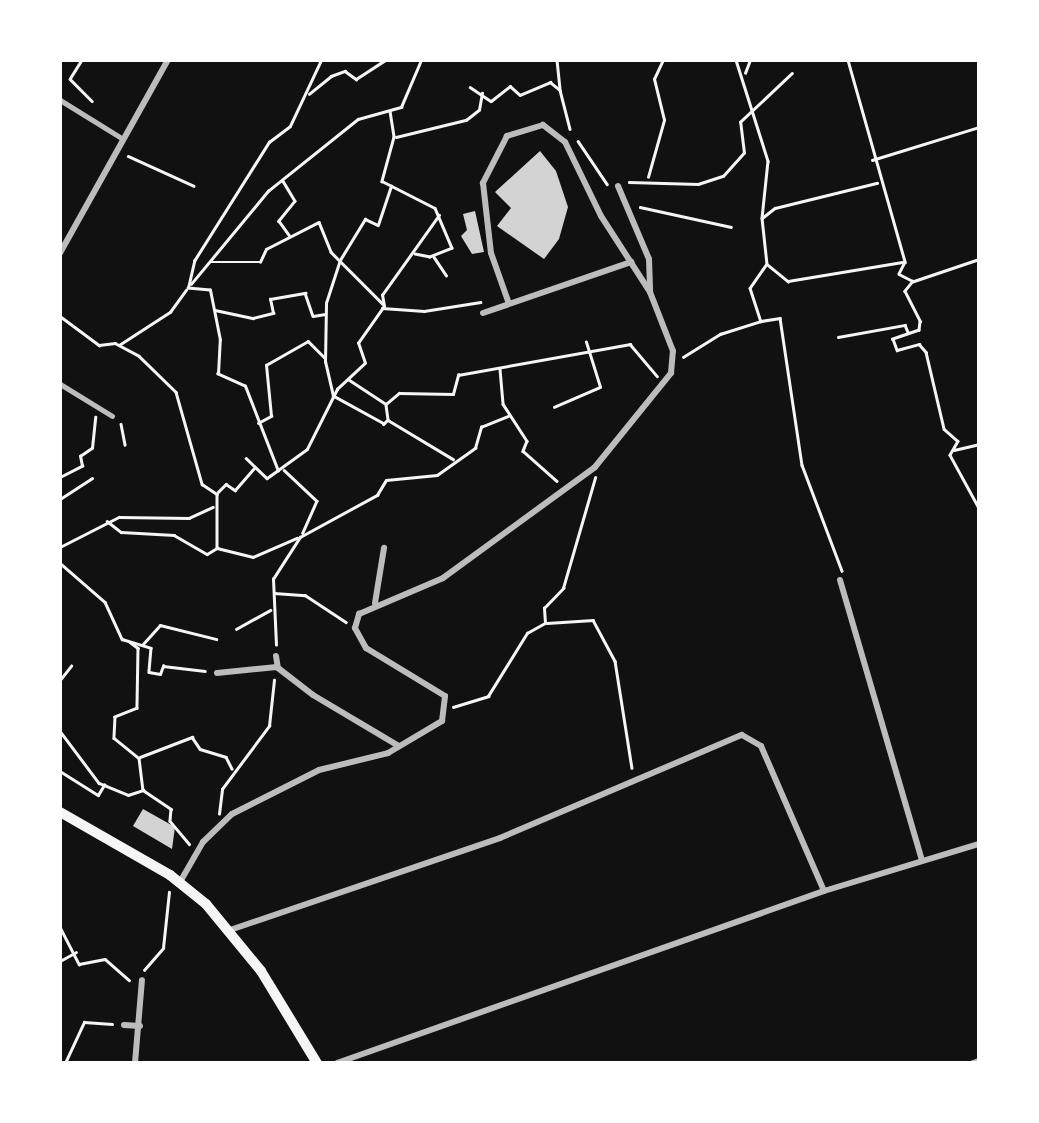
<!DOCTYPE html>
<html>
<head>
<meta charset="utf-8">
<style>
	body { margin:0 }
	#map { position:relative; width:1039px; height:1123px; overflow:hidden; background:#111; font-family:Rubik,sans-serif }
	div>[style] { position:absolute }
	.building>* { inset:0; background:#d3d3d3 }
	.path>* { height:2.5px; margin:-1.25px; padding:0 1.25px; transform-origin:1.25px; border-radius:1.25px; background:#f5f5f5 }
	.pedestrian>* { height:5px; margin:-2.5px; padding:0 2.5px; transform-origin:2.5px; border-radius:2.5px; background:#bcbcbc }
	.minor>* { height:6px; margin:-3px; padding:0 3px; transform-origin:3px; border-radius:3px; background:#bcbcbc }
	.primary>* { height:10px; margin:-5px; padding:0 5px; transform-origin:5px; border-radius:5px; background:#f5f5f5 }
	span { translate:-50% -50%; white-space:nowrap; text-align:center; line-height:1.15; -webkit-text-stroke:9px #fff; paint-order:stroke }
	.frame { position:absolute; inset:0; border:62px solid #fff; pointer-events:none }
</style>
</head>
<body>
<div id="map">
	<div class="building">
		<div style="clip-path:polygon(540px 151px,556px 171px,568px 207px,559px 239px,544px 259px,497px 226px,511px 208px,495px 192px)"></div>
		<div style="clip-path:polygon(475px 211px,484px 252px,472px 254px,461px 236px,467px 230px,463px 214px)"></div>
		<div style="clip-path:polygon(143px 809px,175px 827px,172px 849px,133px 826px)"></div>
	</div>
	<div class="path">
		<div style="left:82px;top:60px;width:22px;rotate:122deg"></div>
		<div style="left:70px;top:79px;width:31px;rotate:45deg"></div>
		<div style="left:557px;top:60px;width:28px;rotate:84deg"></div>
		<div style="left:578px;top:60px;width:10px"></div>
		<div style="left:736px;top:60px;width:106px;rotate:72.4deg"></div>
		<div style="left:768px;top:161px;width:57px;rotate:96deg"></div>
		<div style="left:762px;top:218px;width:46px;rotate:83.8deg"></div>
		<div style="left:767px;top:264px;width:29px;rotate:125deg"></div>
		<div style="left:750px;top:288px;width:35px;rotate:72deg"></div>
		<div style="left:761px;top:321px;width:19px;rotate:-9deg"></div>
		<div style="left:780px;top:318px;width:149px;rotate:81.5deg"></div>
		<div style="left:802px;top:465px;width:113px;rotate:69.3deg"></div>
		<div style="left:848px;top:60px;width:210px;rotate:74.2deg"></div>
		<div style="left:905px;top:262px;width:13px;rotate:117deg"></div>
		<div style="left:899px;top:274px;width:16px;rotate:27deg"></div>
		<div style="left:913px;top:281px;width:13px;rotate:129deg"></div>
		<div style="left:905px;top:291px;width:34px;rotate:63deg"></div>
		<div style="left:920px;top:321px;width:9px;rotate:96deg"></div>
		<div style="left:919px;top:330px;width:28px;rotate:161deg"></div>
		<div style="left:893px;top:339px;width:12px;rotate:70deg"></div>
		<div style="left:897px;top:350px;width:23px;rotate:-15deg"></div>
		<div style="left:919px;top:344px;width:11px;rotate:49deg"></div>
		<div style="left:926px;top:352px;width:79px;rotate:76.8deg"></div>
		<div style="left:944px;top:429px;width:18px;rotate:41deg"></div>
		<div style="left:958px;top:441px;width:16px;rotate:120deg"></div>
		<div style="left:950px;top:455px;width:60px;rotate:61.3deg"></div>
		<div style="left:745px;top:73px;width:14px;rotate:-69deg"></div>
		<div style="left:470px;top:87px;width:25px;rotate:34deg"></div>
		<div style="left:491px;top:101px;width:24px;rotate:-38deg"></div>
		<div style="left:510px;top:86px;width:13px;rotate:42deg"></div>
		<div style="left:520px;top:95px;width:33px;rotate:-23deg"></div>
		<div style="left:550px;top:82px;width:13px;rotate:39deg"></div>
		<div style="left:560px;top:90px;width:40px;rotate:75.6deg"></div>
		<div style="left:309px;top:94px;width:28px;rotate:-39deg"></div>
		<div style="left:331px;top:76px;width:15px;rotate:-20deg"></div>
		<div style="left:345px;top:71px;width:14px;rotate:36deg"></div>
		<div style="left:356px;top:79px;width:35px;rotate:-33deg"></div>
		<div style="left:390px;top:111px;width:26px;rotate:81deg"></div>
		<div style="left:394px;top:137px;width:46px;rotate:105.3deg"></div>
		<div style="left:382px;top:181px;width:59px;rotate:27deg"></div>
		<div style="left:435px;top:208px;width:43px;rotate:67deg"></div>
		<div style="left:452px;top:248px;width:24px;rotate:158deg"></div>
		<div style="left:430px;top:257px;width:15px;rotate:-169deg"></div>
		<div style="left:396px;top:137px;width:72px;rotate:-13.7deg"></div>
		<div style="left:466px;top:120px;width:16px;rotate:-38deg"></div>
		<div style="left:479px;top:110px;width:17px;rotate:-80deg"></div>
		<div style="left:578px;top:141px;width:52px;rotate:56deg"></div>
		<div style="left:128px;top:156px;width:72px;rotate:24.4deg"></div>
		<div style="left:872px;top:160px;width:112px;rotate:-17.1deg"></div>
		<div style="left:648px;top:177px;width:59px;rotate:-74.3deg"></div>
		<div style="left:664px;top:120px;width:42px;rotate:-103.7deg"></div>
		<div style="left:654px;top:79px;width:21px;rotate:-65deg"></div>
		<div style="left:283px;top:181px;width:23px;rotate:59deg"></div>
		<div style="left:295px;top:201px;width:26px;rotate:129deg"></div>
		<div style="left:279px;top:221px;width:17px;rotate:54deg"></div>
		<div style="left:629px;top:182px;width:69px;rotate:1.7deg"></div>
		<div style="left:698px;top:184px;width:26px;rotate:-18deg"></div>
		<div style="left:723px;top:176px;width:31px;rotate:-48deg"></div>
		<div style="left:744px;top:153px;width:31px;rotate:-97deg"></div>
		<div style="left:740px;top:122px;width:71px;rotate:-43.3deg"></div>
		<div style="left:640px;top:207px;width:93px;rotate:12.4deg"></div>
		<div style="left:762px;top:218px;width:16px;rotate:-38deg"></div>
		<div style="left:775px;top:208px;width:105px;rotate:-13.8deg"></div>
		<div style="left:434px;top:257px;width:22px;rotate:56deg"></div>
		<div style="left:211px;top:262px;width:49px"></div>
		<div style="left:260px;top:262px;width:14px;rotate:-65deg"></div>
		<div style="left:266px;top:249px;width:59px;rotate:-27deg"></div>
		<div style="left:319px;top:222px;width:32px;rotate:68deg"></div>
		<div style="left:331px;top:252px;width:74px;rotate:45deg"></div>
		<div style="left:768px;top:265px;width:26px;rotate:39deg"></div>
		<div style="left:788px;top:281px;width:117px;rotate:-9.4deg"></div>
		<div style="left:914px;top:281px;width:69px;rotate:-18.7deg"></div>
		<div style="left:191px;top:284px;width:121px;rotate:-50.4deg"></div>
		<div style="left:268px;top:191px;width:115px;rotate:-38.7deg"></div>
		<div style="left:358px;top:119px;width:45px;rotate:-15.6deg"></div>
		<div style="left:401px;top:107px;width:51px;rotate:-66.9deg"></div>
		<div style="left:382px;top:308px;width:42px;rotate:4.1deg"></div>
		<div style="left:424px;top:311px;width:57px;rotate:-9.1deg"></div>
		<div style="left:215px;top:310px;width:39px;rotate:12deg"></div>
		<div style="left:253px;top:318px;width:21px;rotate:-14deg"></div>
		<div style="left:273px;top:313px;width:14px;rotate:-102deg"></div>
		<div style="left:270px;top:299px;width:36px;rotate:-10deg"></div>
		<div style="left:305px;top:293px;width:24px;rotate:71deg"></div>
		<div style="left:313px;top:316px;width:12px;rotate:-9deg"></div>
		<div style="left:60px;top:316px;width:49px;rotate:36.6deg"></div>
		<div style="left:99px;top:345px;width:16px;rotate:-7deg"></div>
		<div style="left:115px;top:343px;width:27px;rotate:28deg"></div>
		<div style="left:139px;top:356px;width:52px;rotate:44.2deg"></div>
		<div style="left:176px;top:392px;width:96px;rotate:74.2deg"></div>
		<div style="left:202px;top:484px;width:18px;rotate:34deg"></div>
		<div style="left:217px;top:494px;width:54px;rotate:90deg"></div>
		<div style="left:838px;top:337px;width:68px;rotate:-10.2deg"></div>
		<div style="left:905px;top:325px;width:8px;rotate:67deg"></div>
		<div style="left:119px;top:345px;width:61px;rotate:-32.9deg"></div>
		<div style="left:170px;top:312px;width:27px;rotate:-54deg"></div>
		<div style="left:683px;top:357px;width:44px;rotate:-31.9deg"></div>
		<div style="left:720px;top:334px;width:43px;rotate:-17.6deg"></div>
		<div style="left:500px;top:369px;width:35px;rotate:85deg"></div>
		<div style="left:503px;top:404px;width:44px;rotate:57deg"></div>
		<div style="left:527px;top:441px;width:11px;rotate:112deg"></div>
		<div style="left:523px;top:451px;width:45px;rotate:41.4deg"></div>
		<div style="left:348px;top:379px;width:45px;rotate:33.3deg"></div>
		<div style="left:386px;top:404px;width:17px;rotate:-40deg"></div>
		<div style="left:399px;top:393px;width:54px;rotate:1.1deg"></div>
		<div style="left:453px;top:394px;width:20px;rotate:-75deg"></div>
		<div style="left:458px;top:375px;width:175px;rotate:-10.2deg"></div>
		<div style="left:630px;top:344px;width:42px;rotate:49.8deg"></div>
		<div style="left:386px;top:405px;width:15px;rotate:82deg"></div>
		<div style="left:388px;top:420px;width:76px;rotate:31deg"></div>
		<div style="left:554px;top:407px;width:50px;rotate:-23.5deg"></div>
		<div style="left:600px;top:387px;width:47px;rotate:-107.3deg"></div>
		<div style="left:388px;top:420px;width:6px;rotate:135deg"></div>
		<div style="left:384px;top:424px;width:58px;rotate:-151.2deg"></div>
		<div style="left:333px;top:396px;width:35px;rotate:-103deg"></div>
		<div style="left:325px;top:362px;width:59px;rotate:-89deg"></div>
		<div style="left:326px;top:303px;width:45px;rotate:-72deg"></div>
		<div style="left:340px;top:260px;width:48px;rotate:-58.6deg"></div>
		<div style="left:365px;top:219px;width:14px;rotate:25deg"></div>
		<div style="left:378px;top:225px;width:41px;rotate:-71.6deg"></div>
		<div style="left:258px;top:423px;width:15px;rotate:-28deg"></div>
		<div style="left:271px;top:416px;width:51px;rotate:-95.6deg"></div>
		<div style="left:266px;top:365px;width:48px;rotate:-29.7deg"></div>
		<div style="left:308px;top:341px;width:23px;rotate:45deg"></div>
		<div style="left:121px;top:424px;width:21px;rotate:79deg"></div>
		<div style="left:954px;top:450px;width:26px;rotate:-13deg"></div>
		<div style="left:246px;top:458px;width:29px;rotate:44deg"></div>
		<div style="left:267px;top:478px;width:49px;rotate:-35.9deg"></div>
		<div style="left:307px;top:449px;width:67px;rotate:-63.4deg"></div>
		<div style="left:337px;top:389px;width:38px;rotate:-43deg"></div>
		<div style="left:365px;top:363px;width:21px;rotate:-109deg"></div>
		<div style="left:358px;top:343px;width:45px;rotate:-54.9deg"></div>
		<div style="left:384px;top:306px;width:11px;rotate:-100deg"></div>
		<div style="left:382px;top:295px;width:98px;rotate:-54.5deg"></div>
		<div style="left:284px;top:470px;width:45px;rotate:43.2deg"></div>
		<div style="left:317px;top:501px;width:35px;rotate:114deg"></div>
		<div style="left:278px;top:471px;width:91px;rotate:-111.2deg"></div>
		<div style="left:245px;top:386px;width:30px;rotate:-156deg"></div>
		<div style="left:218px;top:374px;width:34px;rotate:-87deg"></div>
		<div style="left:220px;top:340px;width:51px;rotate:-101.3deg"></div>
		<div style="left:210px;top:290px;width:22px;rotate:-175deg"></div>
		<div style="left:188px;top:288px;width:28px;rotate:-77deg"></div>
		<div style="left:194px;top:261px;width:141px;rotate:-57.8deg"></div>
		<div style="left:269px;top:142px;width:26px;rotate:-37deg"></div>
		<div style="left:290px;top:126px;width:73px;rotate:-64.8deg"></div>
		<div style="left:60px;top:477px;width:25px;rotate:-27deg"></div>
		<div style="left:82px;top:466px;width:10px;rotate:-101deg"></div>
		<div style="left:80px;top:456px;width:14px;rotate:-34deg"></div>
		<div style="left:92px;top:448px;width:31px;rotate:-84deg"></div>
		<div style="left:218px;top:492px;width:11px;rotate:-45deg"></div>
		<div style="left:226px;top:484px;width:11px;rotate:34deg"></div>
		<div style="left:235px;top:490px;width:28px;rotate:-49deg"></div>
		<div style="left:60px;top:499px;width:38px;rotate:-33deg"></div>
		<div style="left:107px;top:521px;width:18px;rotate:38deg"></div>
		<div style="left:121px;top:532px;width:53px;rotate:3.2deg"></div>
		<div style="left:174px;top:535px;width:38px;rotate:30deg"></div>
		<div style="left:207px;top:554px;width:12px;rotate:-31deg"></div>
		<div style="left:217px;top:548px;width:37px;rotate:14deg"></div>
		<div style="left:253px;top:557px;width:48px;rotate:-23.4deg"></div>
		<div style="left:60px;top:547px;width:66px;rotate:-27deg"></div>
		<div style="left:119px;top:517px;width:70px;rotate:0.8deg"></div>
		<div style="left:189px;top:518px;width:26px;rotate:-25deg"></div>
		<div style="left:60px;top:563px;width:60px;rotate:40.9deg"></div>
		<div style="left:105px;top:602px;width:41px;rotate:65.3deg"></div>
		<div style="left:122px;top:639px;width:30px;rotate:17deg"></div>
		<div style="left:151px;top:648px;width:24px;rotate:95deg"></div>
		<div style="left:149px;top:672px;width:11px;rotate:10deg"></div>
		<div style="left:160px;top:674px;width:9px;rotate:-69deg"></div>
		<div style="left:163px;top:666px;width:42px;rotate:6.8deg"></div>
		<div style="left:274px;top:593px;width:31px;rotate:4deg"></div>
		<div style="left:305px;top:595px;width:49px;rotate:33.4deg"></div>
		<div style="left:547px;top:623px;width:46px;rotate:-3.7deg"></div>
		<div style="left:593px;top:620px;width:47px;rotate:61.8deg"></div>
		<div style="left:615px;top:661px;width:108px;rotate:81deg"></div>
		<div style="left:236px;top:629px;width:39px;rotate:-29deg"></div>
		<div style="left:130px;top:642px;width:10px;rotate:37deg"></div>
		<div style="left:138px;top:648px;width:60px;rotate:91deg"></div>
		<div style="left:137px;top:708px;width:24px;rotate:158deg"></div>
		<div style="left:115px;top:717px;width:21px;rotate:93deg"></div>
		<div style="left:114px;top:738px;width:32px;rotate:39deg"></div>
		<div style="left:139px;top:758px;width:32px;rotate:83deg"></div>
		<div style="left:143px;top:790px;width:34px;rotate:34deg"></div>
		<div style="left:171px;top:809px;width:12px;rotate:95deg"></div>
		<div style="left:170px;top:821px;width:30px;rotate:50deg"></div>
		<div style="left:143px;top:644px;width:25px;rotate:-48deg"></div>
		<div style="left:160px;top:625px;width:58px;rotate:14deg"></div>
		<div style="left:276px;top:645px;width:66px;rotate:-92.6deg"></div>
		<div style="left:273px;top:579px;width:50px;rotate:-57.3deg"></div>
		<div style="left:300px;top:537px;width:88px;rotate:-28.6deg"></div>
		<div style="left:377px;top:495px;width:17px;rotate:-59deg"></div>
		<div style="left:386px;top:480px;width:51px;rotate:-5.6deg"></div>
		<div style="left:437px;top:475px;width:47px;rotate:-35.4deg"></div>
		<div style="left:475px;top:448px;width:22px;rotate:-74deg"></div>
		<div style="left:481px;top:427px;width:29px;rotate:-22deg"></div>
		<div style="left:60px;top:680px;width:18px;rotate:-52deg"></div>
		<div style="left:453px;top:707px;width:37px;rotate:-17deg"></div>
		<div style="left:488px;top:696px;width:74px;rotate:-58.2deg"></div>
		<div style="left:527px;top:633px;width:21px;rotate:-29deg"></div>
		<div style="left:545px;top:623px;width:15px;rotate:-94deg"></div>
		<div style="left:544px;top:608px;width:28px;rotate:-46deg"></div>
		<div style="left:563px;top:588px;width:115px;rotate:-73.8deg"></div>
		<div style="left:60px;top:731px;width:65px;rotate:53.1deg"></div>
		<div style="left:99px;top:783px;width:31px;rotate:22deg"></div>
		<div style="left:128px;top:795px;width:16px;rotate:-18deg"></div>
		<div style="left:140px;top:757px;width:56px;rotate:-21deg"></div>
		<div style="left:192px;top:737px;width:14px;rotate:56deg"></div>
		<div style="left:200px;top:749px;width:27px;rotate:17deg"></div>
		<div style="left:226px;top:757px;width:13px;rotate:63deg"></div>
		<div style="left:60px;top:771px;width:45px;rotate:32.3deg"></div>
		<div style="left:98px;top:795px;width:12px;rotate:-59deg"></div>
		<div style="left:219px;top:814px;width:25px;rotate:-83deg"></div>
		<div style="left:222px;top:789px;width:79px;rotate:-53.3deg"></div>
		<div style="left:269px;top:726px;width:46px;rotate:-83.8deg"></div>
		<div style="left:60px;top:927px;width:42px;rotate:62.8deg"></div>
		<div style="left:79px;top:964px;width:26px;rotate:-11deg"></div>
		<div style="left:105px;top:959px;width:32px;rotate:41deg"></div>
		<div style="left:60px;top:961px;width:18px;rotate:-29deg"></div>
		<div style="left:144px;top:970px;width:29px;rotate:-49deg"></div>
		<div style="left:163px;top:948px;width:56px;rotate:-83.9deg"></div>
		<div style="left:65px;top:1063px;width:45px;rotate:-65.1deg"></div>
		<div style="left:84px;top:1022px;width:28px;rotate:4deg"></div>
	</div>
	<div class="pedestrian">
		<div style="left:60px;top:100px;width:70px;rotate:31.7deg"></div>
		<div style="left:60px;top:384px;width:61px;rotate:31.6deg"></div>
	</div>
	<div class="minor">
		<div style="left:618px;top:186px;width:79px;rotate:67deg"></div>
		<div style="left:649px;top:259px;width:32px;rotate:88deg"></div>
		<div style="left:60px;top:253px;width:221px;rotate:-60.8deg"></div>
		<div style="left:483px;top:313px;width:157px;rotate:-19deg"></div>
		<div style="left:840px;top:580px;width:292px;rotate:73.7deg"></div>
		<div style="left:375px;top:603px;width:56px;rotate:-80.7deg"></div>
		<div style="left:276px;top:656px;width:12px;rotate:81deg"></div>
		<div style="left:278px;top:668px;width:44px;rotate:37.6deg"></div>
		<div style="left:313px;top:695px;width:100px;rotate:30.7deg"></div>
		<div style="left:217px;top:673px;width:60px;rotate:-5.7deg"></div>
		<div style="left:180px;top:882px;width:46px;rotate:-60.1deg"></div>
		<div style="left:203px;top:842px;width:40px;rotate:-44deg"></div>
		<div style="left:232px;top:814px;width:97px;rotate:-26.8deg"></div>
		<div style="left:319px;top:770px;width:71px;rotate:-13.8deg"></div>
		<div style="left:388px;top:753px;width:63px;rotate:-30.7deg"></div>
		<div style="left:442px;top:721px;width:25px;rotate:-83deg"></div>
		<div style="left:445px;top:696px;width:92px;rotate:-148.7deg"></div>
		<div style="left:366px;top:648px;width:23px;rotate:-119deg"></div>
		<div style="left:355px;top:628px;width:15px;rotate:-74deg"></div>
		<div style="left:359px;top:614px;width:91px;rotate:-23.2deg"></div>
		<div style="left:443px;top:578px;width:188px;rotate:-36.1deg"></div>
		<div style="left:595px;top:467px;width:121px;rotate:-51deg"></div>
		<div style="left:671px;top:373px;width:22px;rotate:-85deg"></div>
		<div style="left:673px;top:351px;width:63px;rotate:-111.3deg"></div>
		<div style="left:650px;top:292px;width:90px;rotate:-122.8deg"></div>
		<div style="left:601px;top:216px;width:82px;rotate:-115.9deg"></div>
		<div style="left:565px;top:142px;width:28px;rotate:-142deg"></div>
		<div style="left:543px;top:125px;width:38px;rotate:163deg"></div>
		<div style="left:507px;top:136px;width:53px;rotate:117.1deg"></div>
		<div style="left:483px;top:183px;width:70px;rotate:83.5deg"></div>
		<div style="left:491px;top:253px;width:51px;rotate:70.5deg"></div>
		<div style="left:230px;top:930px;width:285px;rotate:-18.8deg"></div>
		<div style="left:500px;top:838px;width:263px;rotate:-23.1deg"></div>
		<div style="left:742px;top:735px;width:22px;rotate:30deg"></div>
		<div style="left:761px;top:746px;width:158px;rotate:66.5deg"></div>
		<div style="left:124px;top:1025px;width:16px;rotate:4deg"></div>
		<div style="left:135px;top:1063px;width:83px;rotate:-85.2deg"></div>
		<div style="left:337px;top:1063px;width:516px;rotate:-19.45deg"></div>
		<div style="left:824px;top:891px;width:162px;rotate:-16.9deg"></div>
		<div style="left:973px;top:1063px;width:6px;rotate:-18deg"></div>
	</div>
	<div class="primary">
		<div style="left:60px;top:812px;width:127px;rotate:29.8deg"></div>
		<div style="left:170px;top:875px;width:46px;rotate:38.9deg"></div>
		<div style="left:206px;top:904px;width:87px;rotate:50.6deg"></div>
		<div style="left:261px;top:971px;width:108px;rotate:58.7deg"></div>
	</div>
	<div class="frame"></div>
</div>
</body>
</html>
